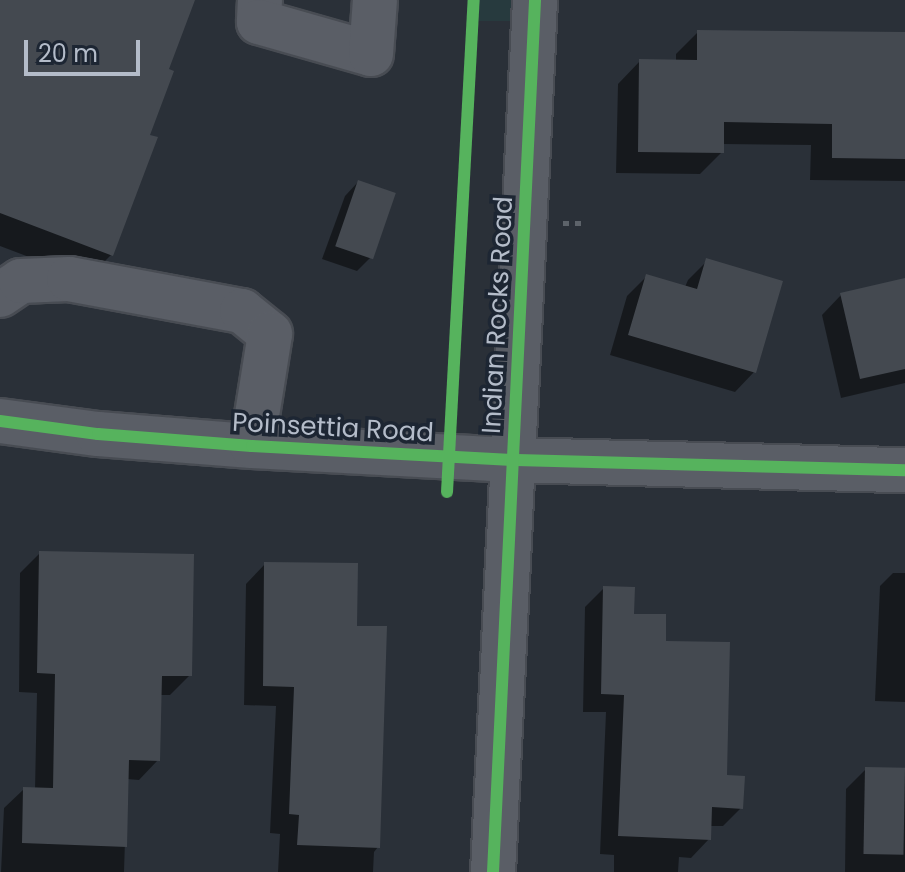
<!DOCTYPE html>
<html>
<head>
<meta charset="utf-8">
<style>
	body { margin:0 }
	#map { position:relative; width:905px; height:872px; overflow:hidden; background:#2a3038; font-family:Poppins,sans-serif }
	div>[style] { position:absolute }
	.green>* { inset:0; background:#273a3e; transform-origin:0 0 }
	.shadow>* { inset:0; background:#0007 }
	.building>* { inset:0; background:#444950; transform-origin:0 0 }
	.path>* { height:5px; margin-top:-2.5px; transform-origin:0; background:repeating-linear-gradient(90deg,#5d636a 0 6px,transparent 0 12px) }
	.roads { filter:drop-shadow(2px 0 #484c53) drop-shadow(-2px 0 #484c53) drop-shadow(0 2px #484c53) drop-shadow(0 -2px #484c53) }
	.minor>* { height:44px; margin:-22px; padding:0 22px; transform-origin:22px; border-radius:22px; background:#5a5e66 }
	.cycleway>* { height:12px; margin:-6px; padding:0 6px; transform-origin:6px; border-radius:6px; background:#56b35d }
	span { translate:-50% -50%; white-space:nowrap; text-align:center; line-height:1.15; -webkit-text-stroke:7px #1d2633; paint-order:stroke }
	.street-label { font-size:26px; color:#b4bcc9 }
	.scale { position:absolute; left:24px; top:40px; width:116px; height:36px; box-sizing:border-box; border:4px solid #b4bcc9; border-top:0; padding-left:10px; font-size:24px; line-height:28px; white-space:nowrap; color:#b4bcc9; -webkit-text-stroke:6px #1d2633; paint-order:stroke }
</style>
</head>
<body>
<div id="map">
	<div class="green">
		<div style="left:479px;top:0;width:35px;height:21px"></div>
	</div>
	<div class="shadow">
		<div style="clip-path:polygon(0 0,193px 0,166px 70px,111px 255px,87px 279px,0 246px)"></div>
		<div style="clip-path:polygon(698px 32px,905px 34px,905px 181px,810px 180px,811px 145px,722px 144px,722px 152px,700px 174px,616px 173px,618px 84px,640px 61px,676px 62px,676px 54px)"></div>
		<div style="clip-path:polygon(358px 182px,371px 257px,357px 271px,322px 259px,345px 196px)"></div>
		<div style="clip-path:polygon(707px 261px,754px 372px,735px 392px,610px 355px,627px 296px,647px 276px,685px 287px,688px 280px)"></div>
		<div style="clip-path:polygon(905px 280px,905px 383px,841px 398px,822px 315px,841px 295px)"></div>
		<div style="clip-path:polygon(40px 553px,190px 675px,170px 695px,160px 695px,158px 760px,139px 780px,127px 779px,124px 872px,1px 872px,4px 808px,24px 789px,35px 789px,37px 693px,19px 692px,20px 573px)"></div>
		<div style="clip-path:polygon(265px 564px,355px 628px,378px 847px,374px 852px,373px 872px,278px 872px,280px 834px,270px 833px,276px 706px,244px 705px,246px 584px)"></div>
		<div style="clip-path:polygon(893px 573px,905px 573px,905px 702px,875px 701px,880px 586px)"></div>
		<div style="clip-path:polygon(604px 588px,664px 643px,741px 808px,723px 826px,710px 826px,709px 839px,691px 858px,679px 857px,678px 872px,614px 872px,614px 855px,600px 854px,606px 712px,583px 712px,585px 607px)"></div>
		<div style="clip-path:polygon(866px 769px,905px 770px,905px 872px,845px 872px,846px 789px)"></div>
	</div>
	<div class="building">
		<div style="clip-path:polygon(0 0,195px 0,169px 69px,174px 71px,150px 135px,158px 137px,113px 256px,0 213px)"></div>
		<div style="clip-path:polygon(697px 30px,905px 32px,905px 159px,832px 158px,832px 124px,724px 122px,724px 153px,638px 152px,639px 59px,697px 60px)"></div>
		<div style="left:358px;top:180px;width:40px;height:70px;rotate:19deg"></div>
		<div style="clip-path:polygon(706px 258px,783px 281px,756px 373px,628px 335px,646px 274px,697px 289px)"></div>
		<div style="clip-path:polygon(905px 278px,905px 369px,860px 379px,840px 293px)"></div>
		<div style="clip-path:polygon(39px 551px,194px 554px,192px 676px,162px 676px,160px 761px,129px 760px,127px 847px,22px 843px,23px 787px,53px 788px,55px 674px,37px 673px)"></div>
		<div style="clip-path:polygon(264px 562px,358px 563px,357px 626px,387px 626px,380px 848px,297px 845px,299px 815px,289px 814px,294px 687px,263px 686px)"></div>
		<div style="clip-path:polygon(603px 586px,635px 587px,634px 614px,666px 614px,666px 641px,730px 642px,727px 775px,745px 776px,743px 809px,712px 807px,711px 840px,618px 836px,624px 695px,601px 694px)"></div>
		<div style="left:865px;top:767px;width:40px;height:87px;rotate:1deg"></div>
	</div>
	<div class="path">
		<div style="left:563px;top:223px;width:20px"></div>
	</div>
	<div class="roads">
		<div class="minor">
			<div style="left:260px;top:0;width:22px;rotate:93deg"></div>
			<div style="left:259px;top:22px;width:116px;rotate:15.9deg"></div>
			<div style="left:371px;top:54px;width:54px;rotate:-85.8deg"></div>
			<div style="left:0;top:295px;width:25px;rotate:-34deg"></div>
			<div style="left:21px;top:281px;width:48px;rotate:-2.4deg"></div>
			<div style="left:69px;top:279px;width:176px;rotate:10.5deg"></div>
			<div style="left:242px;top:311px;width:36px;rotate:39deg"></div>
			<div style="left:270px;top:334px;width:113px;rotate:99.1deg"></div>
			<div style="left:0;top:421px;width:99px;rotate:7.6deg"></div>
			<div style="left:98px;top:434px;width:154px;rotate:4.5deg"></div>
			<div style="left:252px;top:446px;width:261px;rotate:3.1deg"></div>
			<div style="left:513px;top:460px;width:392px;rotate:1.5deg"></div>
			<div style="left:493px;top:872px;width:873px;rotate:-87.24deg"></div>
		</div>
	</div>
	<div class="cycleway">
		<div style="left:0;top:421px;width:99px;rotate:7.6deg"></div>
		<div style="left:98px;top:434px;width:154px;rotate:4.5deg"></div>
		<div style="left:252px;top:446px;width:261px;rotate:3.1deg"></div>
		<div style="left:513px;top:460px;width:392px;rotate:1.5deg"></div>
		<div style="left:447px;top:492px;width:493px;rotate:-86.9deg"></div>
		<div style="left:493px;top:872px;width:873px;rotate:-87.24deg"></div>
	</div>
	<div class="street-label">
		<span style="left:498px;top:315px;rotate:-87deg">Indian Rocks Road</span>
		<span style="left:333px;top:428px;rotate:3deg">Poinsettia Road</span>
	</div>
	<div class="scale">20 m</div>
</div>
</body>
</html>
